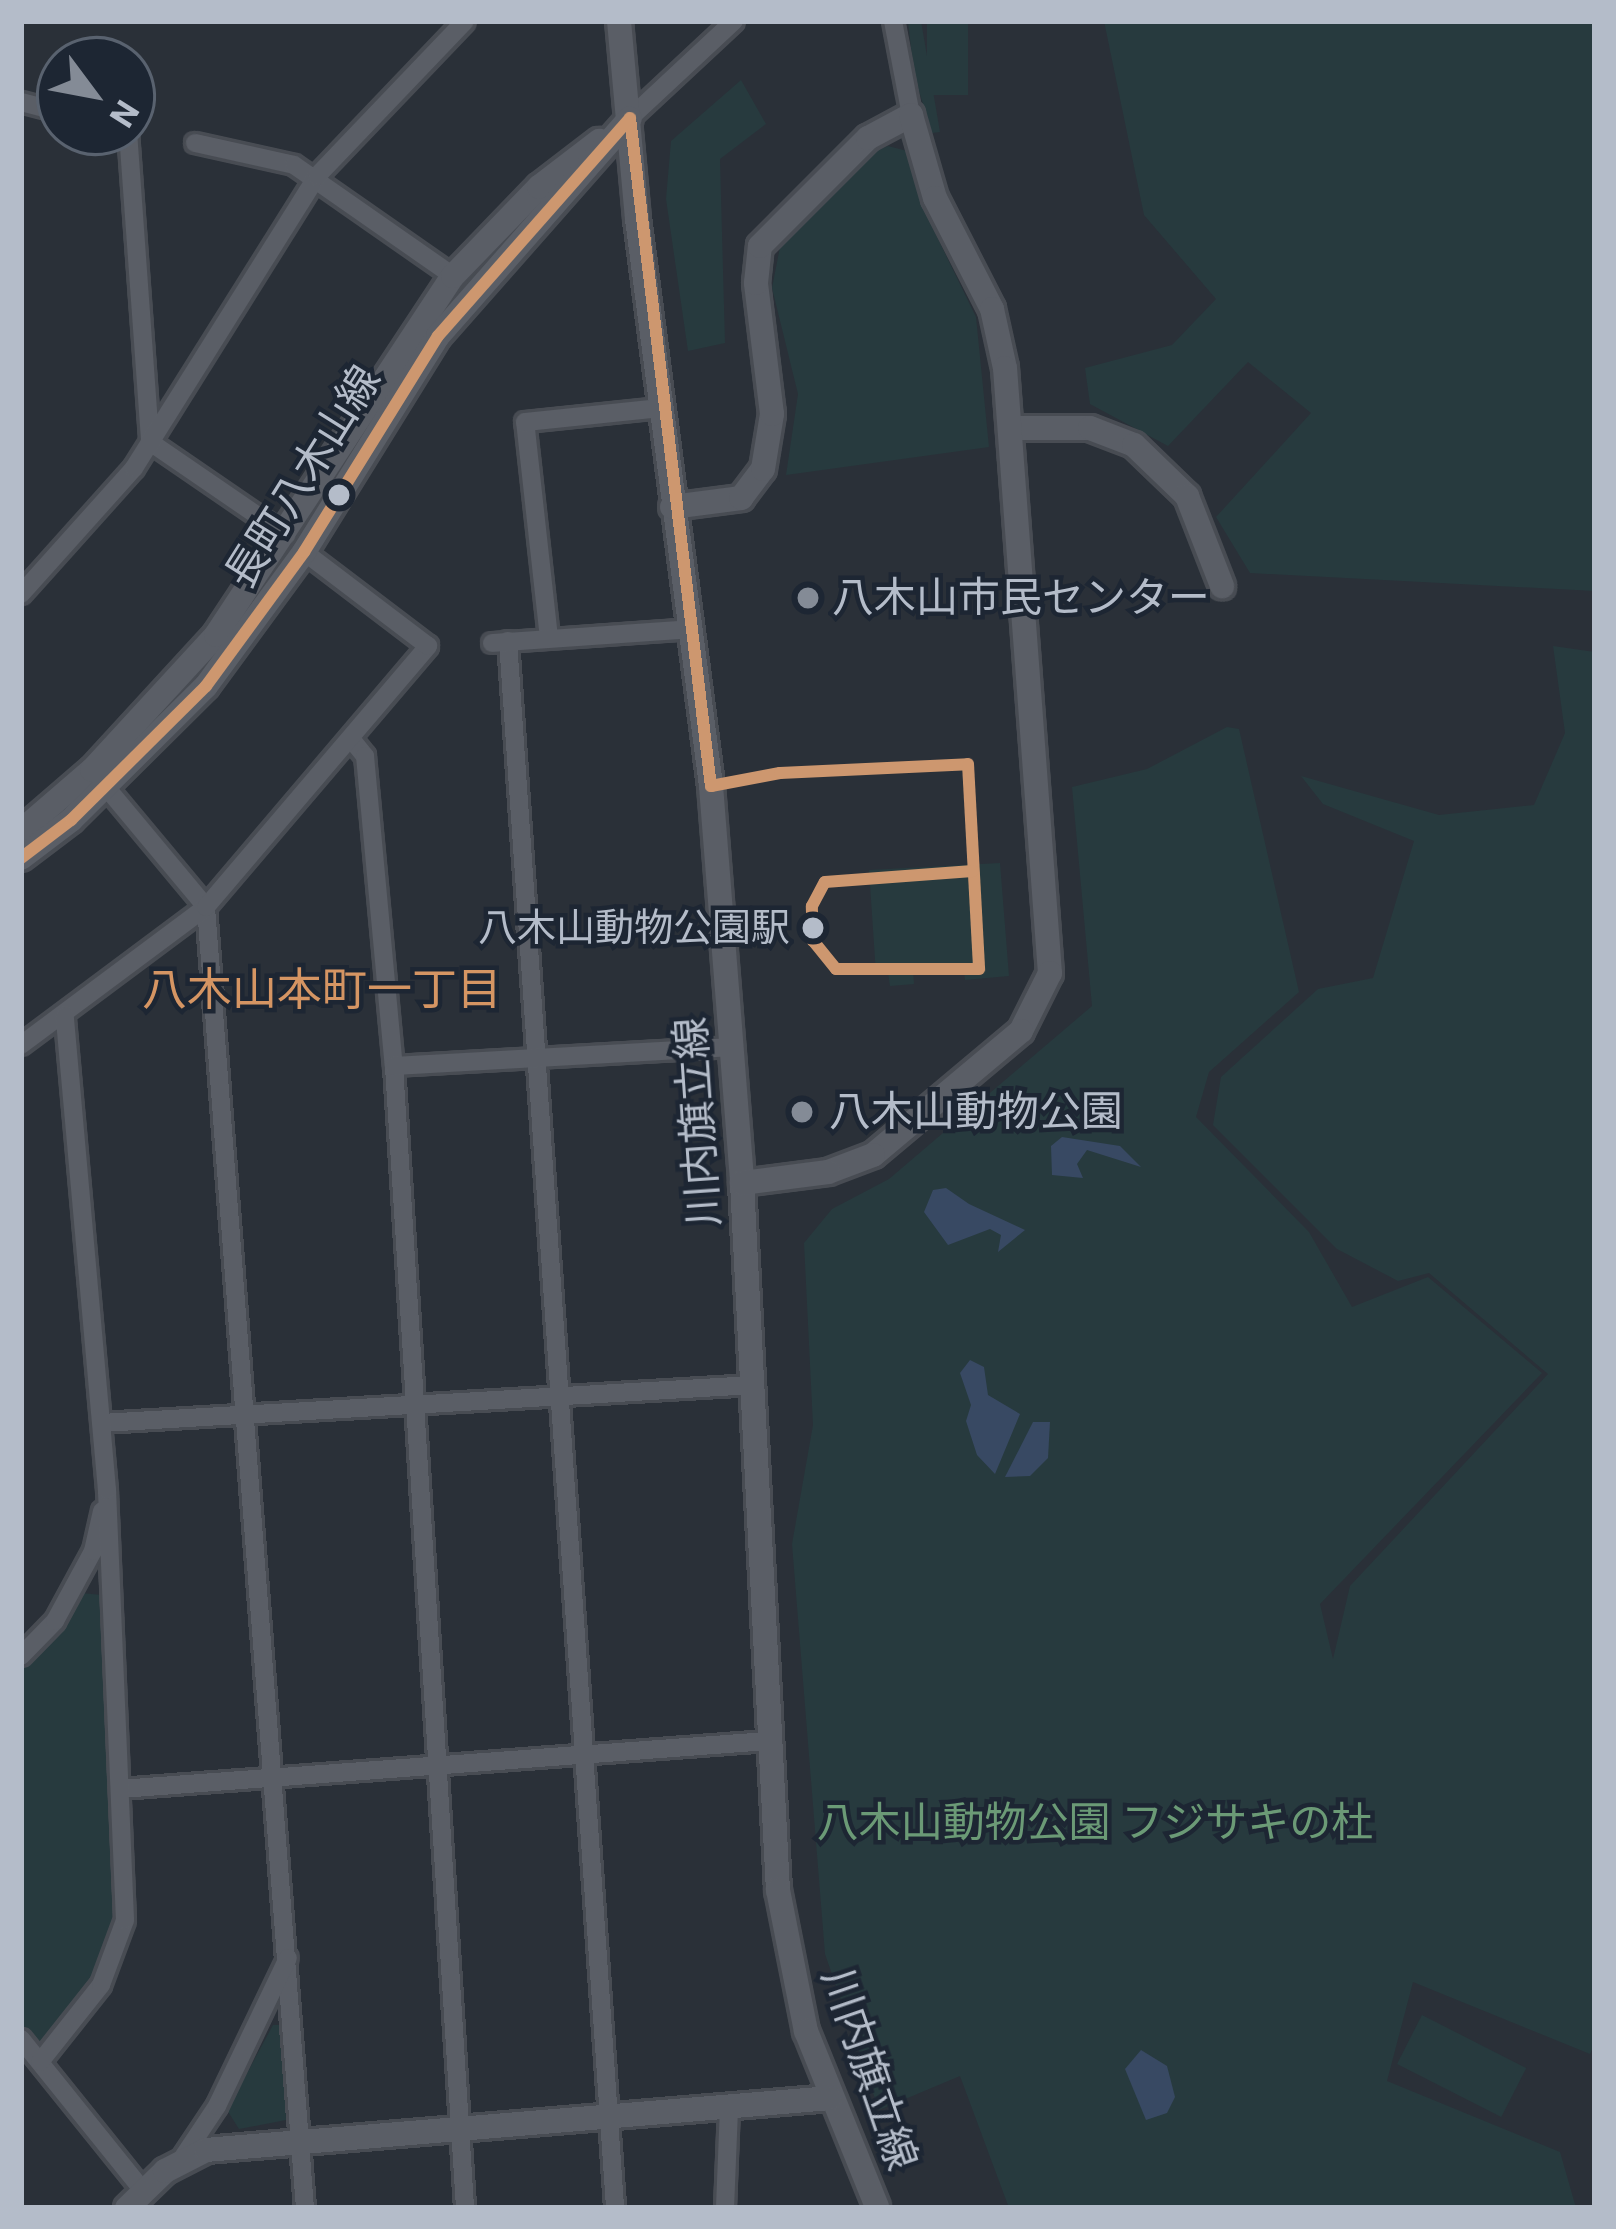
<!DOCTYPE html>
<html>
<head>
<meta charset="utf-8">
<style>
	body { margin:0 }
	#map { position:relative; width:1616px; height:2229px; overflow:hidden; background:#2a3038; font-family:Roboto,"Noto Sans JP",sans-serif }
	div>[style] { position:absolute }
	.green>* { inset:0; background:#273a3e; transform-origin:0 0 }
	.water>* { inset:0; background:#384963 }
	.roads { filter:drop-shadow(3px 0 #484c53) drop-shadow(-3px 0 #484c53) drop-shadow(0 3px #484c53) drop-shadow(0 -3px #484c53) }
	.minor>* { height:18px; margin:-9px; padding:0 9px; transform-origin:9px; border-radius:9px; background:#5a5e66 }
	.tertiary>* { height:24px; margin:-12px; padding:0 12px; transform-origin:12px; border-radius:12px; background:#5a5e66 }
	.bus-1>* { height:12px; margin:-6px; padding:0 6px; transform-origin:6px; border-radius:6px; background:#cd976f }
	.dots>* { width:33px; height:33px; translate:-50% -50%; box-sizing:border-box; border:6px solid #1d2633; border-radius:50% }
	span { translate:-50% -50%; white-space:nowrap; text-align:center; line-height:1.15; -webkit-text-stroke:9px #1d2633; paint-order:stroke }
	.bus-label { font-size:39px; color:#b4bcc9 }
	.right { translate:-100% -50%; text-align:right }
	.street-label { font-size:42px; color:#b4bcc9 }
	.poi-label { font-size:42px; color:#b4bcc9 }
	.left { translate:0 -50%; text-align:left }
	.park-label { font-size:42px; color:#6b9a76 }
	.neighbourhood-label { font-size:45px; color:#d59563 }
	.frame { position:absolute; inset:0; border:24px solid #b4bcc9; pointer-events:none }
	.north { position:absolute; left:36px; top:36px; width:120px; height:120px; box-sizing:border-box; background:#1d2633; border:3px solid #59626f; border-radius:50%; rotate:122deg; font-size:33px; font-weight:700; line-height:48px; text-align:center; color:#b4bcc9 }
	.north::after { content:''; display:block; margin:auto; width:42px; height:54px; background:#848b96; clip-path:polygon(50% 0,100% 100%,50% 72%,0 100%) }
</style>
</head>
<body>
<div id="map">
	<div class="green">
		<div style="clip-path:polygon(908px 21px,921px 21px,940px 132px,932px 133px,914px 75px)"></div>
		<div style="left:927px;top:21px;width:41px;height:74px"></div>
		<div style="clip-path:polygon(1104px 21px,1595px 21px,1595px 591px,1250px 573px,1216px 517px,1311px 413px,1248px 362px,1168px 446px,1090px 404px,1085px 368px,1172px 345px,1216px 299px,1144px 215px)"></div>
		<div style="clip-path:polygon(741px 80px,766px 124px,720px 159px,725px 343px,688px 351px,666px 199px,671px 141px)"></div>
		<div style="clip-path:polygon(888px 146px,907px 151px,921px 204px,976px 317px,989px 447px,786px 475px,798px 394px,772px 288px,780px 247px,868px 154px)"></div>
		<div style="clip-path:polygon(1553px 646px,1595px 652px,1595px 2043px,1590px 2054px,1413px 1982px,1387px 2081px,1560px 2152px,1576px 2208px,1009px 2208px,960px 2076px,879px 2110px,825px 1954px,792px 1544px,813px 1425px,804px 1243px,832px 1209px,889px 1179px,1092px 1006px,1072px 787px,1147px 769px,1227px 727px,1239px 729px,1299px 992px,1209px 1072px,1196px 1117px,1309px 1232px,1352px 1307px,1428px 1277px,1542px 1373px,1320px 1604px,1333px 1659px,1350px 1586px,1548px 1374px,1429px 1273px,1398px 1281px,1337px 1249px,1213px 1125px,1221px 1077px,1318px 989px,1373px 978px,1414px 841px,1323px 804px,1301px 776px,1439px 815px,1534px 805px,1565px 733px)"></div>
		<div style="clip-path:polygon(1000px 863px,1009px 976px,965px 980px,963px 964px,913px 969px,914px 984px,890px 986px,888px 973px,876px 974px,869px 870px)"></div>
		<div style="clip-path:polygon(82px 1593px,101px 1595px,119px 1930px,106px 1964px,47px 2043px,35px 2043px,21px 2025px,21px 1671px)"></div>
		<div style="left:1422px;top:2015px;width:117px;height:55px;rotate:27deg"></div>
		<div style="clip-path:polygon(273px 2025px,282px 2025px,286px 2120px,239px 2129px,227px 2110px)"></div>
	</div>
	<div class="water">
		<div style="clip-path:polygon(1062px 1137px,1120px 1146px,1141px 1167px,1087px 1150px,1077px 1164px,1083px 1178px,1052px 1175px,1051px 1146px)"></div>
		<div style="clip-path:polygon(946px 1188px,969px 1204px,1025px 1230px,998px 1252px,1001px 1235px,990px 1229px,948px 1245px,924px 1212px,933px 1190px)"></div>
		<div style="clip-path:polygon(970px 1360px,984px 1367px,988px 1395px,1020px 1414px,995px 1474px,977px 1455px,966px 1421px,971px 1405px,960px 1373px)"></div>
		<div style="clip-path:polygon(1033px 1422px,1050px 1422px,1048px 1458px,1030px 1476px,1005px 1477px)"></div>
		<div style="clip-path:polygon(1141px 2050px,1167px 2066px,1175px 2097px,1167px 2113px,1146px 2120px,1125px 2069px)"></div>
	</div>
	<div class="roads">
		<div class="minor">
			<div style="left:893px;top:21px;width:96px;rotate:79.2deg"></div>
			<div style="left:21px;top:102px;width:40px;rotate:14.4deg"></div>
			<div style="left:630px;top:118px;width:142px;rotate:-43deg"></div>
			<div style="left:128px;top:132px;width:311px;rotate:85.9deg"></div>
			<div style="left:150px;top:442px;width:165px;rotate:34.4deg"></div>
			<div style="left:195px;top:143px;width:101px;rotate:12.5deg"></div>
			<div style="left:294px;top:165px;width:194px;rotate:34.9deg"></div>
			<div style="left:21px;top:594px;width:169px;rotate:-48.1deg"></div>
			<div style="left:134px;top:468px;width:345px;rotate:-57.9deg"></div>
			<div style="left:317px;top:176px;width:214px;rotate:-46.3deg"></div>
			<div style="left:549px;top:638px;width:217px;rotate:-96.3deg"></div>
			<div style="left:525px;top:422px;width:137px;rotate:-5.9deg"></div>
			<div style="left:508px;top:641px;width:1571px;rotate:86.09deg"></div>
			<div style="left:492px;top:643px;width:200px;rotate:-4deg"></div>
			<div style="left:352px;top:740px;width:21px;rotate:51deg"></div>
			<div style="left:365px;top:756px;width:311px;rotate:84.7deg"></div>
			<div style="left:394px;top:1066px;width:1144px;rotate:86.44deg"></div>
			<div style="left:106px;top:787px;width:156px;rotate:50.2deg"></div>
			<div style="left:206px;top:907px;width:1305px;rotate:85.65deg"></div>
			<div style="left:21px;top:1045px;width:231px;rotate:-36.7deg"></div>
			<div style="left:206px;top:907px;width:343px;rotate:-49.6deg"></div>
			<div style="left:428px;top:646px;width:156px;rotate:-142.8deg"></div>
			<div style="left:394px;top:1066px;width:339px;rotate:-3.2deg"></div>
			<div style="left:102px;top:1423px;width:652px;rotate:-3.34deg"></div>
			<div style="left:21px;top:1656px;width:49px;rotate:-45.8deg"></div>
			<div style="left:55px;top:1621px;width:80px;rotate:-61.5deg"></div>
			<div style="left:93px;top:1551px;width:41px;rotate:-77.3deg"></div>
			<div style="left:120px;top:1789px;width:650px;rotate:-4.24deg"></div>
			<div style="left:21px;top:2039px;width:195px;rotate:51.2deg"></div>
			<div style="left:40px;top:2062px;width:98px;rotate:-51.6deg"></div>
			<div style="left:101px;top:1985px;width:69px;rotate:-69.7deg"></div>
			<div style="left:125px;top:1920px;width:430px;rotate:-92.4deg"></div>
			<div style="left:107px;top:1490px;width:476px;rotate:-95.1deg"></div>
			<div style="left:181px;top:2160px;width:65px;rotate:-56.3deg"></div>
			<div style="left:217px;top:2106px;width:164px;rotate:-64.4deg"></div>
			<div style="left:725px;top:2208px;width:99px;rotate:-87.7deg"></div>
		</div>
		<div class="tertiary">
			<div style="left:619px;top:21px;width:199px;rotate:84.8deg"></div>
			<div style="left:637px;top:219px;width:572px;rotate:82.56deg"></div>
			<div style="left:711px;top:786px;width:398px;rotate:85.5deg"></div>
			<div style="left:742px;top:1183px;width:708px;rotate:87.09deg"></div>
			<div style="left:778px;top:1890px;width:144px;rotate:78.8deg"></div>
			<div style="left:806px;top:2031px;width:190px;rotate:68deg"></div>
			<div style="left:1014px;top:428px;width:76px"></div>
			<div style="left:1090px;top:428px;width:47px;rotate:21.1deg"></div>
			<div style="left:1134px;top:445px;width:74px;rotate:43.9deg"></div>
			<div style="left:1187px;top:496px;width:97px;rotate:68.7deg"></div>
			<div style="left:672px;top:507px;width:70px;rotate:-7.4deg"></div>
			<div style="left:741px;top:498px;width:36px;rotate:-53deg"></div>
			<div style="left:763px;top:469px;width:56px;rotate:-80.7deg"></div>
			<div style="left:772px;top:414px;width:132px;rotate:-97deg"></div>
			<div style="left:756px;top:283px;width:37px;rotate:-84deg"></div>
			<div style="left:760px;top:246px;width:153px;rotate:-45deg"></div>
			<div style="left:868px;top:138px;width:49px;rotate:-28.1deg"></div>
			<div style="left:911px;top:115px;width:86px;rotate:73.9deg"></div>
			<div style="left:935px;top:198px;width:125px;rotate:62.8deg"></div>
			<div style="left:992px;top:309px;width:60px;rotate:77.6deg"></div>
			<div style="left:1005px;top:368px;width:607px;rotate:85.75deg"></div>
			<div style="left:1050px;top:973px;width:65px;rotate:116.6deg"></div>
			<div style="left:1021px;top:1031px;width:193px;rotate:140deg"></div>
			<div style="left:873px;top:1155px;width:48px;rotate:159.3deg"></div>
			<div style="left:828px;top:1172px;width:87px;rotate:172.7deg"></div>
			<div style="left:21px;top:831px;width:94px;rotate:-40.7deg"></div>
			<div style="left:92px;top:770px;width:183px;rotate:-47.4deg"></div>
			<div style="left:216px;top:635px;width:430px;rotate:-56.6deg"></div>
			<div style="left:453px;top:276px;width:124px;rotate:-46deg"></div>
			<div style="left:539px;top:187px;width:76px;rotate:-37.5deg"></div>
			<div style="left:21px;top:858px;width:63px;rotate:-37.2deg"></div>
			<div style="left:71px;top:820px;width:190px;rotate:-44.8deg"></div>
			<div style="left:206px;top:686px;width:166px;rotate:-53.8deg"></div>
			<div style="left:304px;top:552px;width:254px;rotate:-58.2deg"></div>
			<div style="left:438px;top:336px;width:290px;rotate:-48.6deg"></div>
			<div style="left:127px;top:2208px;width:53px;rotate:-44.2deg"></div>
			<div style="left:165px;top:2171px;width:46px;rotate:-27.1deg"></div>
			<div style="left:206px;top:2150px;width:626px;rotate:-4.76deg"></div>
		</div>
	</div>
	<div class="bus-1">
		<div style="left:630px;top:118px;width:673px;rotate:83.09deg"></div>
		<div style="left:711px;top:786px;width:70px;rotate:-10.7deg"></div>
		<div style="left:780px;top:773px;width:188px;rotate:-2.7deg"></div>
		<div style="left:968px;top:764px;width:205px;rotate:86.9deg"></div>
		<div style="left:979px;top:969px;width:143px;rotate:180deg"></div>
		<div style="left:836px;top:969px;width:36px;rotate:-129deg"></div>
		<div style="left:813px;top:941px;width:35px;rotate:-92deg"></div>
		<div style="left:812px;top:906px;width:27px;rotate:-62deg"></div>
		<div style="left:825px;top:882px;width:148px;rotate:-4.3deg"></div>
		<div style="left:21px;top:858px;width:63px;rotate:-37.2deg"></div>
		<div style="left:71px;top:820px;width:190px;rotate:-44.8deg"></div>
		<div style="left:206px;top:686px;width:166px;rotate:-53.8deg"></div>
		<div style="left:304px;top:552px;width:254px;rotate:-58.2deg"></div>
		<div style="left:438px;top:336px;width:290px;rotate:-48.6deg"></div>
	</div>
	<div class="dots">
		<div style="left:339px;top:495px;background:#b4bcc9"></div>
		<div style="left:808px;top:598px;background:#848b96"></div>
		<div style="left:813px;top:928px;background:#b4bcc9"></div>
		<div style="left:802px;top:1112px;background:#848b96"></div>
	</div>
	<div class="bus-label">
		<span class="right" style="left:790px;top:928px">八木山動物公園駅</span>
	</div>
	<div class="street-label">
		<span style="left:303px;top:477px;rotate:-58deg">長町八木山線</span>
		<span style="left:698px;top:1122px;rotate:-94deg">川内旗立線</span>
		<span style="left:869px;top:2069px;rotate:71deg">川内旗立線</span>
	</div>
	<div class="poi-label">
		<span class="left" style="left:832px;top:598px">八木山市民センター</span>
		<span class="left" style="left:829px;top:1112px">八木山動物公園</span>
	</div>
	<div class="park-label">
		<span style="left:1095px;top:1823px">八木山動物公園 フジサキの杜</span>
	</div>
	<div class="neighbourhood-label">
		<span style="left:322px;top:990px">八木山本町一丁目</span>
	</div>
	<div class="frame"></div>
	<div class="north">N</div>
</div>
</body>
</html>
